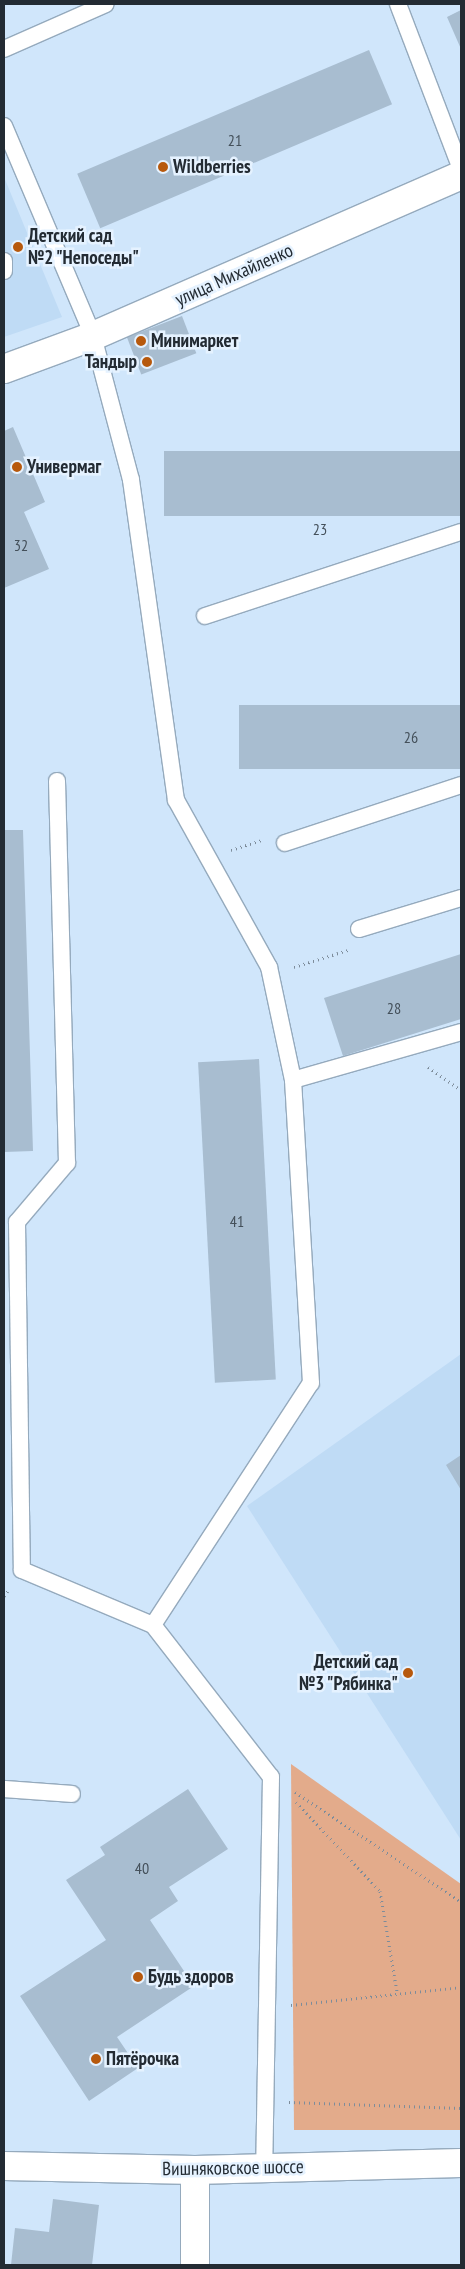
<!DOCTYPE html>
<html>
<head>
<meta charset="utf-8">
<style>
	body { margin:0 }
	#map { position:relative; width:465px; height:2269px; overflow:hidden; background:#d0e6fb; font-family:"PT Sans Narrow",sans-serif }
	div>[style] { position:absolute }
	.built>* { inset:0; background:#bfdbf5 }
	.green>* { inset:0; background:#e3ab8b }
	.building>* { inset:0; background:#a8bdd0; transform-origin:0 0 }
	.path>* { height:3px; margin-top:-1.5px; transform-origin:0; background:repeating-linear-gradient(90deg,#7d8c9a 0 1px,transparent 0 5px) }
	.roads { filter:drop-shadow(1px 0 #95aabd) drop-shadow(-1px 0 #95aabd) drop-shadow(0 1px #95aabd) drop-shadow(0 -1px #95aabd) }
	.lane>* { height:16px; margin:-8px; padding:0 8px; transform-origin:8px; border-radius:8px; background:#fff }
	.street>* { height:28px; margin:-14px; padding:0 14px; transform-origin:14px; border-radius:14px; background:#fff }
	.secondary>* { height:28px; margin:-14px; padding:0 14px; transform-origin:14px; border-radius:14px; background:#fff }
	.dots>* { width:14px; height:14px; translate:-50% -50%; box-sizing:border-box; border:2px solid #e5f2ff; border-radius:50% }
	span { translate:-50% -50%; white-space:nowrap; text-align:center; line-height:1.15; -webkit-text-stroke:5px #e5f2ff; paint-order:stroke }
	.number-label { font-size:16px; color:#44505a }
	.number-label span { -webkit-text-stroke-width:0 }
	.poi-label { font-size:19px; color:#232b33; font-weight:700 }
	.left { translate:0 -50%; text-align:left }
	.right { translate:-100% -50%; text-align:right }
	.street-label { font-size:19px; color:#232b33 }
	.frame { position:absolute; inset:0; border:5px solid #232b33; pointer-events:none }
</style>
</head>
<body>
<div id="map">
	<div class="built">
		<div style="clip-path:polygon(4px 177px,62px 317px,4px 337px)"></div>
		<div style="clip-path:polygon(461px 1354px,461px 1840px,247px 1506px)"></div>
	</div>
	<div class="green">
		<div style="clip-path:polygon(291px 1764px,461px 1884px,461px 2130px,294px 2130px)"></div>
	</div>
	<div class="building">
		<div style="clip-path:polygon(461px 10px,461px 49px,447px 17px)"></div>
		<div style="left:369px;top:50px;width:59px;height:317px;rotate:67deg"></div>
		<div style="left:182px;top:316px;width:40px;height:59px;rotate:69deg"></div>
		<div style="clip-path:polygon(13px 427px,45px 502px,24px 512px,49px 569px,4px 588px,4px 431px)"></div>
		<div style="left:461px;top:451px;width:65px;height:297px;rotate:90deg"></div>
		<div style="left:461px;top:705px;width:64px;height:222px;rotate:90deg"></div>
		<div style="clip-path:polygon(4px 830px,23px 830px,33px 1151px,4px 1152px)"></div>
		<div style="clip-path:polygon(461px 954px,461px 1019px,343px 1056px,324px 998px)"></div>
		<div style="left:259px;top:1059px;width:321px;height:61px;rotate:87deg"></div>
		<div style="clip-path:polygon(461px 1455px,461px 1490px,446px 1465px)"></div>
		<div style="clip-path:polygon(188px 1789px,228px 1849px,169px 1887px,178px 1901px,150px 1920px,194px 1986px,117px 2037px,138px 2068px,89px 2101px,20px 1996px,106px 1940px,66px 1880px,105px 1855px,100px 1847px)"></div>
		<div style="clip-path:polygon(53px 2199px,99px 2205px,92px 2265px,11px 2265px,15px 2228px,49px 2232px)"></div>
	</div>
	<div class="path">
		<div style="left:231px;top:850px;width:32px;rotate:-18deg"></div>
		<div style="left:294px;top:967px;width:57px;rotate:-17.5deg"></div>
		<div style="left:428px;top:1067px;width:40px;rotate:34.9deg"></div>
		<div style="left:4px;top:1596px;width:9px;rotate:-54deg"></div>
		<div style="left:295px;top:1792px;width:199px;rotate:33.5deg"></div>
		<div style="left:296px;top:1802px;width:122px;rotate:46.7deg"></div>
		<div style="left:380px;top:1891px;width:102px;rotate:80.4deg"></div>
		<div style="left:291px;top:2005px;width:171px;rotate:-6deg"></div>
		<div style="left:289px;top:2102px;width:172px;rotate:2deg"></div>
	</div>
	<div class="roads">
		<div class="lane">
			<div style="left:398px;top:4px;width:177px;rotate:69.1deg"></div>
			<div style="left:4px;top:49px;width:111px;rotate:-23.8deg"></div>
			<div style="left:4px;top:126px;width:228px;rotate:67deg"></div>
			<div style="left:93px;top:336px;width:149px;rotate:75.2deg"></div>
			<div style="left:131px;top:480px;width:323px;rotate:82deg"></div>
			<div style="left:176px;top:800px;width:191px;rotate:60.9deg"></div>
			<div style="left:269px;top:967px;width:116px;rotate:78deg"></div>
			<div style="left:293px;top:1080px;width:175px;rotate:-15.9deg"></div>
			<div style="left:4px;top:261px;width:10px;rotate:90deg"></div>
			<div style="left:205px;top:616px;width:269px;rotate:-18.2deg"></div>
			<div style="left:57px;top:781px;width:382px;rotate:88.5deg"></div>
			<div style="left:67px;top:1163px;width:77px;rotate:130.3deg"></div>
			<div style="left:17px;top:1222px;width:348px;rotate:89.2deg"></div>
			<div style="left:22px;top:1570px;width:142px;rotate:22.8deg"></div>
			<div style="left:153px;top:1625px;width:192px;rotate:52.2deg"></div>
			<div style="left:271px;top:1777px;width:391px;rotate:91deg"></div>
			<div style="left:285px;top:843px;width:185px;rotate:-18.2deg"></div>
			<div style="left:359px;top:929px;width:107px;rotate:-16.9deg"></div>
			<div style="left:153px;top:1625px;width:289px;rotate:-56.9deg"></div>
			<div style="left:311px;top:1383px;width:304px;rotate:-93.4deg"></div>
			<div style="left:4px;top:1789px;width:68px;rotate:4.2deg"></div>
		</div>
		<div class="street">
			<div style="left:4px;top:369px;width:95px;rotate:-20.3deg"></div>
			<div style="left:93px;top:336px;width:402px;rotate:-23.6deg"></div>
			<div style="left:195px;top:2265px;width:95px;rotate:-90deg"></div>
		</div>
		<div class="secondary">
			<div style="left:4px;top:2166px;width:191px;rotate:1.2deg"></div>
			<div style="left:195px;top:2170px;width:266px;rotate:-1.5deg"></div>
		</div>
	</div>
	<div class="dots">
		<div style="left:163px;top:167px;background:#b7590d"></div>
		<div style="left:18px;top:247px;background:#b7590d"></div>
		<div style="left:141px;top:341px;background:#b7590d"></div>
		<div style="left:147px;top:362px;background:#b7590d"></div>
		<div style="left:17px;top:467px;background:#b7590d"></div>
		<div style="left:408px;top:1673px;background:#b7590d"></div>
		<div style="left:138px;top:1977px;background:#b7590d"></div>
		<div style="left:96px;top:2059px;background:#b7590d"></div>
	</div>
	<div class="number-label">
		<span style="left:235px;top:140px">21</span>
		<span style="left:320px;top:529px">23</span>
		<span style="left:21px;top:545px">32</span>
		<span style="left:411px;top:737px">26</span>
		<span style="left:394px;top:1008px">28</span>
		<span style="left:237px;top:1221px">41</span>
		<span style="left:142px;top:1868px">40</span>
	</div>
	<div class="poi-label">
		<span class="left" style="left:173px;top:167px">Wildberries</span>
		<span class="left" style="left:28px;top:247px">Детский сад<br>№2 "Непоседы"</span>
		<span class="left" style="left:151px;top:341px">Минимаркет</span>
		<span class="right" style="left:137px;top:362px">Тандыр</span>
		<span class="left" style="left:27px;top:467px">Универмаг</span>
		<span class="right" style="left:398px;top:1673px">Детский сад<br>№3 "Рябинка"</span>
		<span class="left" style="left:148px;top:1977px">Будь здоров</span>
		<span class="left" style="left:106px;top:2059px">Пятёрочка</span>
	</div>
	<div class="street-label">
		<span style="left:234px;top:275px;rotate:-24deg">улица Михайленко</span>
		<span style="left:233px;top:2168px;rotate:-1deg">Вишняковское шоссе</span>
	</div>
	<div class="frame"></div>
</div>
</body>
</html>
